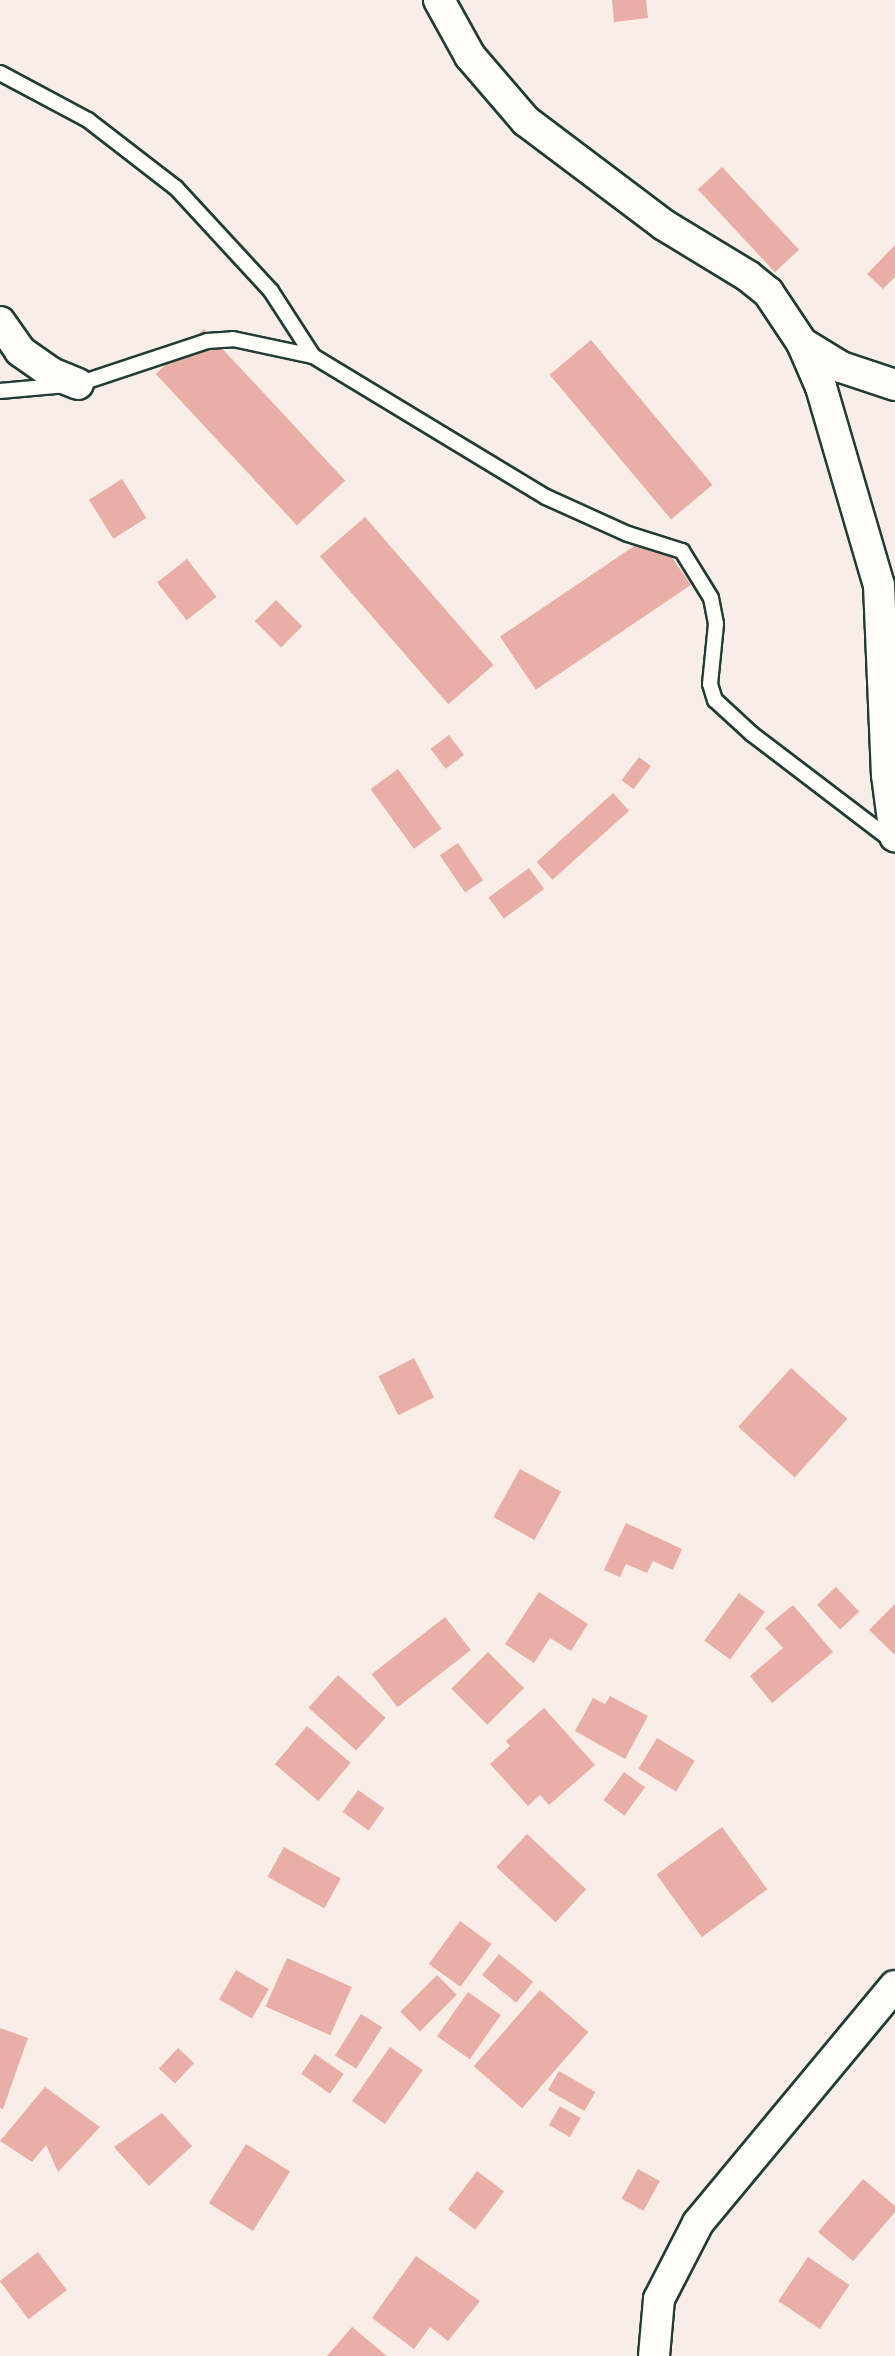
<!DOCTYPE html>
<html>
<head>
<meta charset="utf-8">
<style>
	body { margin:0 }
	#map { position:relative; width:895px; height:2356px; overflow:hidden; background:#f9ede7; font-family:Sriracha,sans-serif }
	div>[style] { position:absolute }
	.building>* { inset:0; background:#e9afa6; transform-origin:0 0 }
	.roads { filter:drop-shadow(2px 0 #1f3d34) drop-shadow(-2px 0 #1f3d34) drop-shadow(0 2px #1f3d34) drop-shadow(0 -2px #1f3d34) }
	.lane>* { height:14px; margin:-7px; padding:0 7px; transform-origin:7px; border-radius:7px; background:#fdfcf7 }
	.street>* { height:30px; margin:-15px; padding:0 15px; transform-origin:15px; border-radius:15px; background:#fdfcf7 }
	span { translate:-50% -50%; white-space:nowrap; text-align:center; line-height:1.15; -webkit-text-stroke:6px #fdfcf7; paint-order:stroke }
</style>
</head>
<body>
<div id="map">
	<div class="building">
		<div style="clip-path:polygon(612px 0,646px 0,648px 18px,614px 22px)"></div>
		<div style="left:722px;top:167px;width:113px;height:33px;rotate:47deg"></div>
		<div style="clip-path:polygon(895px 245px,895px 277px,883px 289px,867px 274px)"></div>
		<div style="left:204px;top:329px;width:207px;height:66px;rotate:47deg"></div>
		<div style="left:591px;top:340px;width:189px;height:54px;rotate:50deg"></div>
		<div style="left:122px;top:479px;width:46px;height:39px;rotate:58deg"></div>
		<div style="left:365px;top:517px;width:196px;height:60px;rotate:49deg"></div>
		<div style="left:655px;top:532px;width:64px;height:187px;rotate:56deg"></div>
		<div style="left:187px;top:559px;width:48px;height:38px;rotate:52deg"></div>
		<div style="left:276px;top:600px;width:37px;height:30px;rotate:45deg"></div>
		<div style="left:449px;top:735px;width:25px;height:23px;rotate:53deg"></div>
		<div style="left:639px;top:757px;width:15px;height:29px;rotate:37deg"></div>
		<div style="left:398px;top:769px;width:74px;height:34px;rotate:54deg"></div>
		<div style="left:613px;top:793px;width:24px;height:103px;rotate:48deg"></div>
		<div style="left:458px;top:843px;width:45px;height:22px;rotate:56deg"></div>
		<div style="left:529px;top:868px;width:26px;height:50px;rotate:54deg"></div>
		<div style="left:414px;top:1358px;width:44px;height:40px;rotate:63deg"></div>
		<div style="left:791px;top:1368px;width:76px;height:79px;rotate:42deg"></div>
		<div style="left:520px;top:1469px;width:47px;height:55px;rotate:29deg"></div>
		<div style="clip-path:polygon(626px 1523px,682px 1549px,673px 1570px,653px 1561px,647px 1573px,626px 1564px,620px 1577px,604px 1570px)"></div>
		<div style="left:836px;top:1587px;width:34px;height:26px;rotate:47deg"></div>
		<div style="clip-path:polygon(539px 1592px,588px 1624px,571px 1651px,550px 1638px,534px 1663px,505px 1644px)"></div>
		<div style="left:739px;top:1593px;width:32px;height:59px;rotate:36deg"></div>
		<div style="clip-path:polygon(895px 1604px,895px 1655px,869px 1630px)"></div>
		<div style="clip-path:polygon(793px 1605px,833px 1652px,772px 1703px,750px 1676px,783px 1648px,765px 1628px)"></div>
		<div style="left:445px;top:1617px;width:42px;height:93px;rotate:52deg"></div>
		<div style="left:488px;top:1652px;width:51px;height:52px;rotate:45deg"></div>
		<div style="left:338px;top:1675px;width:64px;height:44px;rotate:42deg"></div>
		<div style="clip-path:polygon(610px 1696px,648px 1716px,625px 1759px,575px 1731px,593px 1698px,605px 1704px)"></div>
		<div style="clip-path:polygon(544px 1708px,595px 1765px,549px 1805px,540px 1795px,528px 1806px,490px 1764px,510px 1746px,506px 1741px)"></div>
		<div style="left:307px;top:1726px;width:57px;height:50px;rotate:40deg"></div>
		<div style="left:657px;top:1738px;width:44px;height:36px;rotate:31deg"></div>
		<div style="left:624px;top:1772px;width:26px;height:35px;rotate:36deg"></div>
		<div style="left:358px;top:1790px;width:32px;height:27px;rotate:35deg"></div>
		<div style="left:722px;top:1827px;width:77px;height:81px;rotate:54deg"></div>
		<div style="left:527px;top:1834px;width:81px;height:45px;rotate:43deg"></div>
		<div style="left:284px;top:1847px;width:65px;height:34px;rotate:29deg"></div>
		<div style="left:460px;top:1921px;width:39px;height:53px;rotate:36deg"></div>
		<div style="left:499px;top:1954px;width:44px;height:27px;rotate:39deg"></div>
		<div style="left:287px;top:1958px;width:71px;height:53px;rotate:24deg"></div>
		<div style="left:236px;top:1970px;width:38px;height:34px;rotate:30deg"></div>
		<div style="left:437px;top:1975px;width:28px;height:52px;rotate:45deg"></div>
		<div style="left:540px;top:1990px;width:64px;height:101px;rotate:41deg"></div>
		<div style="left:468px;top:1992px;width:40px;height:54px;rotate:35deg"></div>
		<div style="left:361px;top:2014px;width:25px;height:49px;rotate:32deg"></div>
		<div style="clip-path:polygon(0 2028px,28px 2038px,3px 2109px,0 2108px)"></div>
		<div style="left:390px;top:2047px;width:40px;height:66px;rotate:35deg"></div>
		<div style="left:178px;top:2048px;width:22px;height:28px;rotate:43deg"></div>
		<div style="left:315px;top:2054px;width:35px;height:24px;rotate:35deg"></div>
		<div style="left:559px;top:2071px;width:42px;height:22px;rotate:30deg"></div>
		<div style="clip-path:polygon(45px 2087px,100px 2127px,58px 2172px,46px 2145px,32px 2162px,0 2141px)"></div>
		<div style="left:560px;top:2106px;width:24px;height:22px;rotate:30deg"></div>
		<div style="clip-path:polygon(162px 2113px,192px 2146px,149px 2186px,114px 2147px)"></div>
		<div style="left:246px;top:2144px;width:52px;height:70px;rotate:32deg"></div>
		<div style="left:638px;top:2169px;width:25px;height:34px;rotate:29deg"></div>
		<div style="left:477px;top:2171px;width:34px;height:48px;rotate:37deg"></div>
		<div style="clip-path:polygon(863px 2179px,895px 2206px,895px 2212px,853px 2261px,818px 2232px)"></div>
		<div style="left:38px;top:2252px;width:48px;height:48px;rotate:53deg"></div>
		<div style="clip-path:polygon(416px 2256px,480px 2301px,448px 2341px,430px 2327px,414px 2349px,372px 2318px)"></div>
		<div style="left:808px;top:2257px;width:50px;height:53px;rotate:34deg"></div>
		<div style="clip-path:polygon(352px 2327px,387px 2356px,327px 2356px)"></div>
	</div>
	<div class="roads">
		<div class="lane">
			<div style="left:0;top:73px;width:100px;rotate:28.1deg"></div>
			<div style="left:88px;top:120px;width:111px;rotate:37.7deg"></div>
			<div style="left:176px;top:188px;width:140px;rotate:47.3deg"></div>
			<div style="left:271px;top:291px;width:77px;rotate:57.1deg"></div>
			<div style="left:0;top:391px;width:78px;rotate:-5.1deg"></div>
			<div style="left:78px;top:384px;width:136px;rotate:-18.4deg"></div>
			<div style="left:207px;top:341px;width:26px;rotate:-4deg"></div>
			<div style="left:233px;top:339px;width:82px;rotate:12deg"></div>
			<div style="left:313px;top:356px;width:272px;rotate:31.2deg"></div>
			<div style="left:546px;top:497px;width:90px;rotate:24.3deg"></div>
			<div style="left:628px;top:534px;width:57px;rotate:17.5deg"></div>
			<div style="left:682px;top:551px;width:55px;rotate:58.3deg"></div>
			<div style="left:711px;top:598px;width:26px;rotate:79deg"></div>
			<div style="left:716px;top:624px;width:60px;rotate:95.7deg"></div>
			<div style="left:710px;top:684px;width:17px;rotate:73deg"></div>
			<div style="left:715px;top:700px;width:50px;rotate:42.6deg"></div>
			<div style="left:752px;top:734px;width:178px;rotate:37.3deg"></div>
		</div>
		<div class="street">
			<div style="left:439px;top:0;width:64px;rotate:61deg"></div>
			<div style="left:470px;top:56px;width:86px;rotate:49.3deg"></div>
			<div style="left:526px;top:121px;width:173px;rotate:37deg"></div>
			<div style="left:664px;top:225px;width:98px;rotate:31.3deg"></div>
			<div style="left:748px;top:276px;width:26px;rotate:39deg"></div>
			<div style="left:768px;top:292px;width:61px;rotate:56.3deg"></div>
			<div style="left:802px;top:343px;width:48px;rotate:66.6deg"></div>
			<div style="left:821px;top:387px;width:206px;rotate:73.7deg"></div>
			<div style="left:879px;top:585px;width:190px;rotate:87.6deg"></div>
			<div style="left:887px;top:775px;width:62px;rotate:82.5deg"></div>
			<div style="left:0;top:322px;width:35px;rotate:55deg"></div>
			<div style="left:20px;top:351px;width:38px;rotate:35deg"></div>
			<div style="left:51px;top:373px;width:29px;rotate:22deg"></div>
			<div style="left:802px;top:343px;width:46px;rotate:31.6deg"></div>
			<div style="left:841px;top:367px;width:57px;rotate:18.4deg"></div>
			<div style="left:654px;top:2356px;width:57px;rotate:-85deg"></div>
			<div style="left:659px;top:2299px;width:85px;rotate:-62.8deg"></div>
			<div style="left:698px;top:2223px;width:308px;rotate:-50.3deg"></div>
		</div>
	</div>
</div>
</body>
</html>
